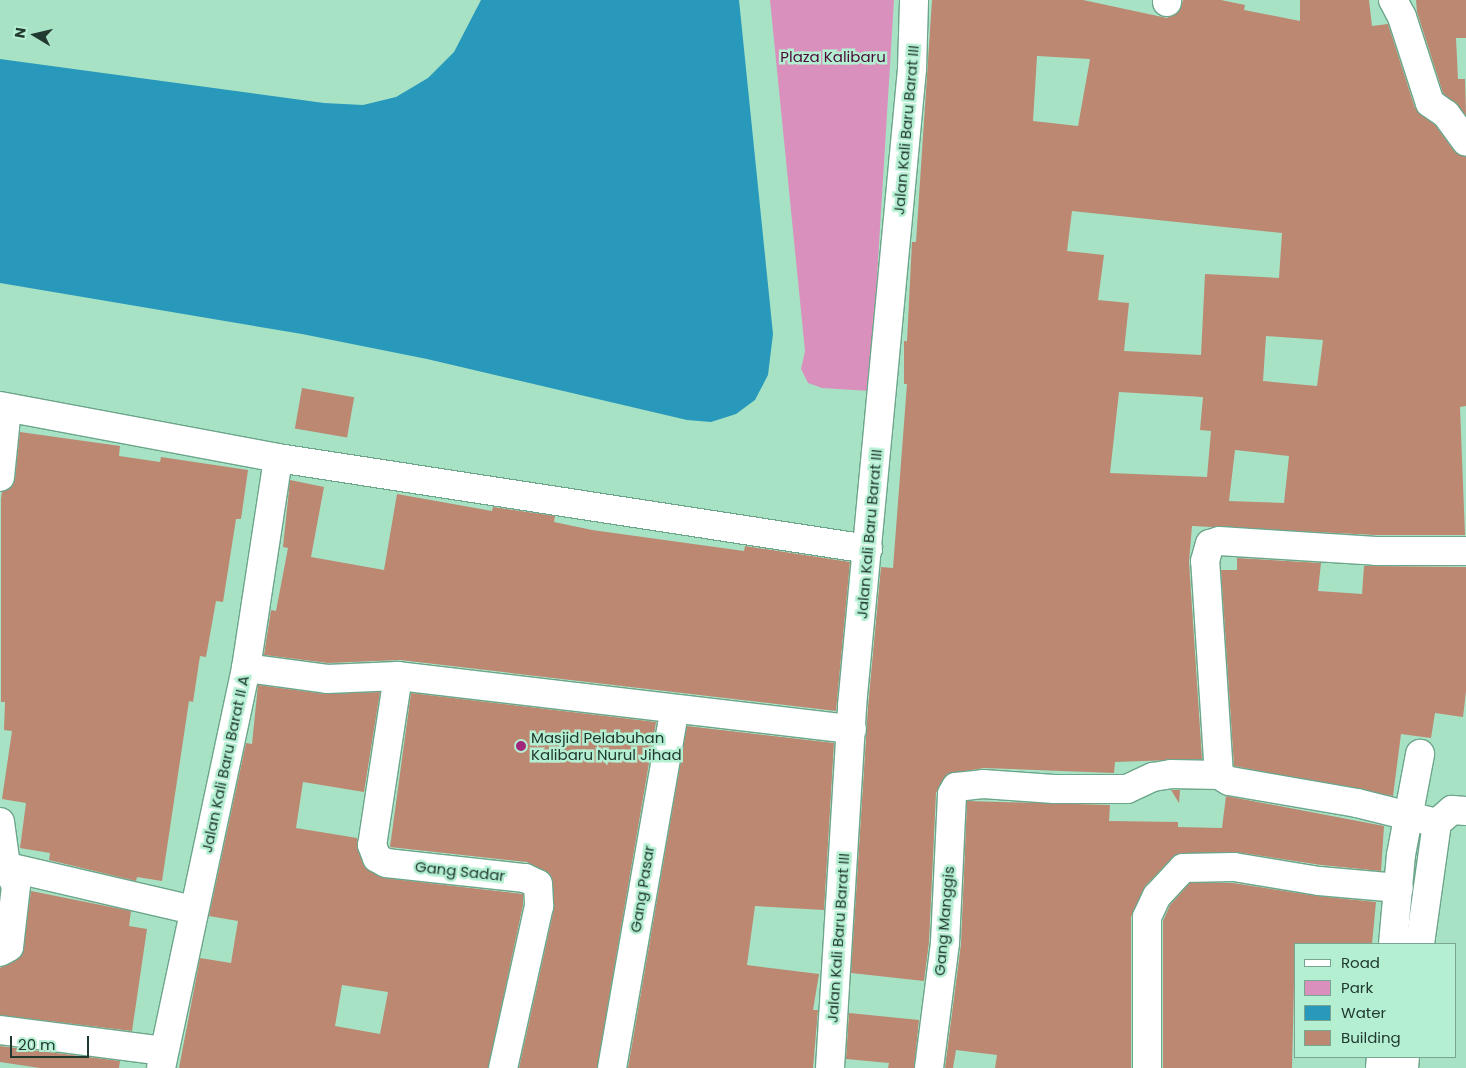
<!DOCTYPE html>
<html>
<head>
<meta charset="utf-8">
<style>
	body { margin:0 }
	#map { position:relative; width:1466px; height:1068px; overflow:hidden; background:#a7e2c5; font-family:Poppins,sans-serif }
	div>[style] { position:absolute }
	.green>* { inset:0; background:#da90bc }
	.water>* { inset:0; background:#2999bb }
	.building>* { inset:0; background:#bc8872; transform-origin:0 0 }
	.roads { filter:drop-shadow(1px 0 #6ca58a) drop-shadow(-1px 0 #6ca58a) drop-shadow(0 1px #6ca58a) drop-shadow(0 -1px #6ca58a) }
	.minor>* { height:28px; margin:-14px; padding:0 14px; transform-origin:14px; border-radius:14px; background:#fff }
	.dots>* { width:14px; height:14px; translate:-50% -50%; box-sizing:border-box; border:2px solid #b4efd2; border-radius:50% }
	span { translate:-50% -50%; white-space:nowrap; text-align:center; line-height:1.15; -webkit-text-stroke:5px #b4efd2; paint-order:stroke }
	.park-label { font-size:15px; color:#4c0838 }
	.street-label { font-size:15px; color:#21392e }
	.poi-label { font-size:15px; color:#21392e }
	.left { translate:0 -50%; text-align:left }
	.legend { position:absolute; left:1294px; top:943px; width:162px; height:115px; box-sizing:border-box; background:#b4efd2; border:1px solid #79a690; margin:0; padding:6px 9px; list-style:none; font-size:15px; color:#21392e }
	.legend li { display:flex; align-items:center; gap:10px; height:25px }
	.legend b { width:25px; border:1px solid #79a690 }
	.north { position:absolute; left:10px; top:10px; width:50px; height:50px; -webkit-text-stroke:4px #b4efd2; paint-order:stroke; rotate:279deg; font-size:14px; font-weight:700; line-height:20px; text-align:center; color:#21392e }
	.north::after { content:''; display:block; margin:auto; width:18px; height:22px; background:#21392e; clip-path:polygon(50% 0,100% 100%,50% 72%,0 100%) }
	.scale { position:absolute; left:10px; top:1036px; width:79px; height:22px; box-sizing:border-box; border:2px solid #21392e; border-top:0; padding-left:6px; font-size:15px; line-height:18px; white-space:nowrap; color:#21392e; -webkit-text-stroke:4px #b4efd2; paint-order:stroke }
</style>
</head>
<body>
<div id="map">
	<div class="green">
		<div style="clip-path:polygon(770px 0,894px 0,870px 391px,822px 388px,808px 383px,801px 369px,805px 351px)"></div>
	</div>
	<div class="water">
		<div style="clip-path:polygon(481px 0,739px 0,773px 334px,768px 375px,755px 400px,736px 414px,711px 422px,687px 420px,427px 359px,302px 334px,0 283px,0 59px,324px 103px,363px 105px,396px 97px,428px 78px,454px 52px)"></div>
	</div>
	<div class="building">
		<div style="clip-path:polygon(evenodd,932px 0,1083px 0,1167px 18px,1180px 10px,1183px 0,1221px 0,1245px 5px,1244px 10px,1300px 21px,1300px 0,1369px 0,1372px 26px,1388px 24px,1415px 108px,1435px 125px,1454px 151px,1466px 157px,1466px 406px,1460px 407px,1465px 535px,1376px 535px,1192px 526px,1189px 562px,1202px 759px,1115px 762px,1114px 773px,984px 768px,947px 774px,936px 793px,929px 942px,924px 981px,851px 973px,868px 707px,881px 567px,893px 568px,907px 384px,904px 384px,904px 341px,907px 341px,912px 242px,916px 242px,932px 0,1037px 56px,1090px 59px,1078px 126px,1033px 121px,1037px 56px,932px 0,1072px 211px,1282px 233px,1279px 278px,1205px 274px,1201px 355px,1124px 351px,1129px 303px,1098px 300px,1104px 255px,1067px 251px,1072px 211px,932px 0,1266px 336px,1323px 340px,1317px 386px,1263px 381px,1266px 336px,932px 0,1119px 392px,1203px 397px,1200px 430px,1211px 431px,1207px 477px,1110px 473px,1119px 392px,932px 0,1235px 450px,1289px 456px,1284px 503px,1229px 501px,1235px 450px)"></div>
		<div style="clip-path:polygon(1416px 0,1466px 0,1466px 38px,1456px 38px,1458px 79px,1465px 79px,1466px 115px,1443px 93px,1417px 12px)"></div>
		<div style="left:302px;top:388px;width:53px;height:41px;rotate:10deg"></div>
		<div style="clip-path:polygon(20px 432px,120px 446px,119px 456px,160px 462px,161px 457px,248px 470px,241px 519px,236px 519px,223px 602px,216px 601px,206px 657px,200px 656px,193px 702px,189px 701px,162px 881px,137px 877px,136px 881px,49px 860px,50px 853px,20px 848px,26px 803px,2px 799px,12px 731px,4px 730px,5px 702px,1px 702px,1px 499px,2px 492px,12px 486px,15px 479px)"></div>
		<div style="clip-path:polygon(290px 480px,324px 487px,311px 557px,384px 570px,397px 494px,492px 511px,493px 507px,555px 516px,554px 522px,592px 530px,744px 551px,745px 546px,850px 562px,836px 711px,400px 660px,328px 663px,264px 655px,271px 610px,276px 611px,288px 548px,283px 547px)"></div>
		<div style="clip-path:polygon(1237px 558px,1321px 563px,1318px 591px,1362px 594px,1364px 566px,1466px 567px,1466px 691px,1463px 717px,1435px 713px,1431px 738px,1401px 734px,1393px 796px,1234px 766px,1221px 570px,1237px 570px)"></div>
		<div style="clip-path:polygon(evenodd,258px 685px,325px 694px,380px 692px,364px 792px,303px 782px,296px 828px,357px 838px,363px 864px,384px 878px,523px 894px,523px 905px,488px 1068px,179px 1068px,200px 958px,231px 963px,238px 921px,209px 916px,246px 743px,252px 744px,258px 685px,342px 985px,388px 992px,380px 1034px,335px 1026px,342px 985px)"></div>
		<div style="clip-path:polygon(411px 693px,656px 722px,597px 1068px,519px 1068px,554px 909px,551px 875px,527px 862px,390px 847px)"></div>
		<div style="clip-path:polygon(687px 726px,834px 743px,824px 910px,755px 906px,747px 965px,819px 974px,813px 1010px,818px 1010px,813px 1068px,628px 1068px)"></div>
		<div style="clip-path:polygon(1171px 790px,1180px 790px,1179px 803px)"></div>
		<div style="clip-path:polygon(1226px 796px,1384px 826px,1381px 871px,1321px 865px,1236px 852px,1176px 854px,1145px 886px,1131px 917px,1131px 1068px,995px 1068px,997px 1055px,956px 1050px,953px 1068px,945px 1068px,961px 944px,967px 801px,1110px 805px,1109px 821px,1178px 822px,1178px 827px,1222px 828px)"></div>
		<div style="clip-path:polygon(1190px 883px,1233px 883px,1317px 896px,1376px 902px,1372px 944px,1295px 944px,1292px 1068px,1163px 1068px,1163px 921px,1170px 905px)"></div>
		<div style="clip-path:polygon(31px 891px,131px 911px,129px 926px,147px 929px,132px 1031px,0 1015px,0 968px,22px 955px)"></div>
		<div style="clip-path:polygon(849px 1013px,919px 1020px,914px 1068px,888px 1068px,889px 1063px,846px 1059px)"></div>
		<div style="clip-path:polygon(0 1046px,120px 1061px,119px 1068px,40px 1068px,0 1062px)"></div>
	</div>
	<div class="roads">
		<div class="minor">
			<div style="left:1393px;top:0;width:19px;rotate:62deg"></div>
			<div style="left:1402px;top:17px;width:90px;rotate:72deg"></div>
			<div style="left:1430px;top:103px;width:19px;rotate:35deg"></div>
			<div style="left:1446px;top:114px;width:34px;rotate:54deg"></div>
			<div style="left:1167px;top:2px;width:2px;rotate:-90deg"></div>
			<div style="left:0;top:406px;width:283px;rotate:10.6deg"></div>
			<div style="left:278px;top:458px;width:597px;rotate:8.77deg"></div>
			<div style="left:0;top:477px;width:69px;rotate:-84.2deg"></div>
			<div style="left:246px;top:668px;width:82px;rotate:7.7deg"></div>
			<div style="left:327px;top:679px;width:71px;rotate:-2.4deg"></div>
			<div style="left:398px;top:676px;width:457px;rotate:6.7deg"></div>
			<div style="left:398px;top:676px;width:171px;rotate:98.7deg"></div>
			<div style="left:372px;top:845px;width:14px;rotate:69deg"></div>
			<div style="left:377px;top:858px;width:10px;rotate:29deg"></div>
			<div style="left:386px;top:863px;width:140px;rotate:6.2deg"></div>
			<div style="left:525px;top:878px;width:14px;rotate:25deg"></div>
			<div style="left:538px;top:884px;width:22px;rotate:87deg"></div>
			<div style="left:539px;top:906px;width:166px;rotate:102.5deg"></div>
			<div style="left:0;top:822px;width:44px;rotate:82.2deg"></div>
			<div style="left:6px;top:866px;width:22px;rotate:63deg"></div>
			<div style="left:16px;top:886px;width:61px;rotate:96.5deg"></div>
			<div style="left:9px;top:947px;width:10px;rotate:151deg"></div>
			<div style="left:1437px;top:823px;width:82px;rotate:-166deg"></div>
			<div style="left:1357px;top:803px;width:130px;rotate:-170.2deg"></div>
			<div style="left:1229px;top:781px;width:12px;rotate:-149deg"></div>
			<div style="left:1219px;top:775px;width:214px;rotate:-93.7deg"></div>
			<div style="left:1205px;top:561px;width:18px;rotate:-74deg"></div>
			<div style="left:1210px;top:544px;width:9px;rotate:-18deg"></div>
			<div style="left:1219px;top:541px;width:157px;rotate:3.6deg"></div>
			<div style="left:1376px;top:551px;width:90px"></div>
			<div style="left:0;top:865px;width:199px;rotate:13.1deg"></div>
			<div style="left:1393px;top:944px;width:89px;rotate:-84.9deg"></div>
			<div style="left:1401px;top:855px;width:103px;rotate:-79.3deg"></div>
			<div style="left:1420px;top:944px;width:122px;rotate:-82deg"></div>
			<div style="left:1437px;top:823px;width:20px;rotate:-41deg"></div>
			<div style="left:1452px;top:810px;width:14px;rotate:4deg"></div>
			<div style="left:0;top:1030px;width:165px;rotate:7.3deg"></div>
			<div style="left:161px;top:1068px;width:409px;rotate:-78deg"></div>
			<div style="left:246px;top:668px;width:212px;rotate:-81.3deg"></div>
			<div style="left:612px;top:1068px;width:362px;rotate:-80.1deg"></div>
			<div style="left:830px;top:1068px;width:363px;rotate:-86.5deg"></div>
			<div style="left:852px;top:706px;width:640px;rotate:-84.62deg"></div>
			<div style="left:912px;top:69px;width:69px;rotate:-88.3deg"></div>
			<div style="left:929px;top:1068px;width:126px;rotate:-82.7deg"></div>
			<div style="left:945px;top:943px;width:149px;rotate:-87.3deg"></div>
			<div style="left:952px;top:794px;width:8px;rotate:-60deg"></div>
			<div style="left:956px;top:787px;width:27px;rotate:-6deg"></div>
			<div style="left:983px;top:784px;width:71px;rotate:4deg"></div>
			<div style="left:1054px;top:789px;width:73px"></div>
			<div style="left:1127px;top:789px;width:29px;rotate:-25deg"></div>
			<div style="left:1153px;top:777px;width:18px;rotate:-9deg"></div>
			<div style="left:1171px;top:774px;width:48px;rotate:1.2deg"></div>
			<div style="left:1147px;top:1068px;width:151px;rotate:-90deg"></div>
			<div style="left:1147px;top:917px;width:23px;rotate:-65deg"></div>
			<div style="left:1157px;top:896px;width:38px;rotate:-47deg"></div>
			<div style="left:1183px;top:868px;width:51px;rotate:-1.1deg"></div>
			<div style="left:1234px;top:867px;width:86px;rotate:9.4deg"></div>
			<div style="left:1319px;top:881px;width:80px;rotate:5deg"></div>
			<div style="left:1380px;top:1068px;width:11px;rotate:-85deg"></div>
			<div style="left:1404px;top:1068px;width:11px;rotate:-85deg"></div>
		</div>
	</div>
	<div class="dots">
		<div style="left:521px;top:746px;background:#a2267b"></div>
	</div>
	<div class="park-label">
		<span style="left:833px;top:57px">Plaza Kalibaru</span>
	</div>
	<div class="street-label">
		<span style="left:906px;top:130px;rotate:-85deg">Jalan Kali Baru Barat III</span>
		<span style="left:869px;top:534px;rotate:-85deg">Jalan Kali Baru Barat III</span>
		<span style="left:225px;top:764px;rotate:-78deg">Jalan Kali Baru Barat II A</span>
		<span style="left:460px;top:871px;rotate:6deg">Gang Sadar</span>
		<span style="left:642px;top:889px;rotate:-81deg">Gang Pasar</span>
		<span style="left:944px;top:921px;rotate:-85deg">Gang Manggis</span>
		<span style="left:838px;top:938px;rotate:-86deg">Jalan Kali Baru Barat III</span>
	</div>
	<div class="poi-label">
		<span class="left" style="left:531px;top:746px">Masjid Pelabuhan<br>Kalibaru Nurul Jihad</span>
	</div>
	<ul class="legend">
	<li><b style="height:6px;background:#fff"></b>Road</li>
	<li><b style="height:14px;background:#da90bc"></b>Park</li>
	<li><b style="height:14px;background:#2999bb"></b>Water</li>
	<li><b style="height:14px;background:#bc8872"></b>Building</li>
	</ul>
	<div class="north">N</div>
	<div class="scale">20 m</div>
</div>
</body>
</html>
